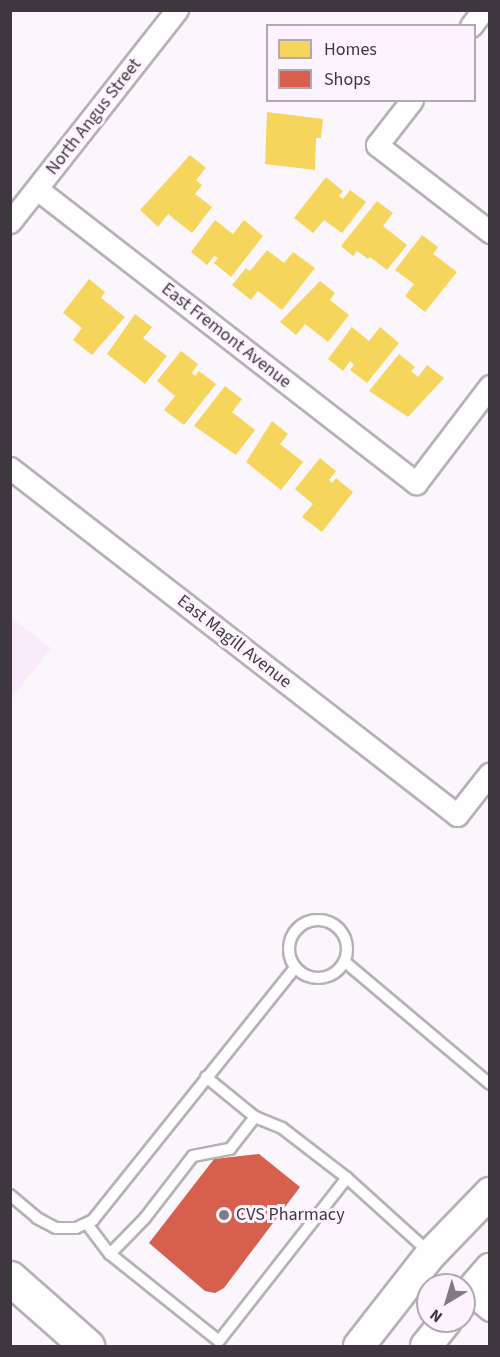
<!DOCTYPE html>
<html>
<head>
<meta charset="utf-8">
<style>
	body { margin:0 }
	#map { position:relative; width:500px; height:1357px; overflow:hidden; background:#fbf6fb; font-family:"Source Sans 3",sans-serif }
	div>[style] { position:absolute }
	.built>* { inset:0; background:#f9eafa }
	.homes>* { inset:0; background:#f6d55c }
	.shops>* { inset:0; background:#d6604d }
	.roads { filter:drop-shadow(2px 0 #b6b1b6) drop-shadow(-2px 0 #b6b1b6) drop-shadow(0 2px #b6b1b6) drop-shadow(0 -2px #b6b1b6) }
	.service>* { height:10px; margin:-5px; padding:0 5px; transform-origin:5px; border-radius:5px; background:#fefefe }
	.service>.ring { margin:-5px; padding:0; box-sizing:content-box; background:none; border:10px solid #fefefe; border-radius:50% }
	.minor>* { height:21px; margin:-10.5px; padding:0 10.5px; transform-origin:10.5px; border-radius:10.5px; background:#fefefe }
	.secondary>* { height:30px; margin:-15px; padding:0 15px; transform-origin:15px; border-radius:15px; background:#fefefe }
	.primary>* { height:33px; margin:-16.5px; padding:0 16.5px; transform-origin:16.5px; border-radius:16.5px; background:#fefefe }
	.dots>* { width:16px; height:16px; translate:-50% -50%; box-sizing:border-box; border:3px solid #fdf3fe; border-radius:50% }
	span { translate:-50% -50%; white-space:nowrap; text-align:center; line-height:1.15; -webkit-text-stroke:6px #fdf3fe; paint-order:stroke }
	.street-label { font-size:18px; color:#3e373f }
	.poi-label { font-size:18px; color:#3e373f }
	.left { translate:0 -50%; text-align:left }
	.frame { position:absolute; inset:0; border:12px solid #3e373f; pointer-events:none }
	.legend { position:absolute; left:266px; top:24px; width:210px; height:78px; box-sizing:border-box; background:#fdf3fe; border:2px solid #b1a8b2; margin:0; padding:8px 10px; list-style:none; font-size:18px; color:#3e373f }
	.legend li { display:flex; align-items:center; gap:12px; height:30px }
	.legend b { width:30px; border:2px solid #b1a8b2 }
	.north { position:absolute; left:416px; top:1273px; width:60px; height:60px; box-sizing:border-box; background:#fdf3fe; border:2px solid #b1a8b2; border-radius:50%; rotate:218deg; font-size:16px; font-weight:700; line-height:24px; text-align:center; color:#3e373f }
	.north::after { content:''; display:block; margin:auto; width:21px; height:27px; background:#807a81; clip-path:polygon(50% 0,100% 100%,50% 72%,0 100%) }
</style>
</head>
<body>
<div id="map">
	<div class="built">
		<div style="clip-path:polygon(10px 617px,51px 648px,11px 699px,10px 699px)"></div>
	</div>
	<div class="homes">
		<div style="clip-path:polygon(267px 112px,323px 119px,321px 138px,316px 138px,315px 170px,265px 164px)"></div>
		<div style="clip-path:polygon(190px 155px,206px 168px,196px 180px,202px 185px,195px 194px,212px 207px,192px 233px,168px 214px,158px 227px,140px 210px)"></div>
		<div style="clip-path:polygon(326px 177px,343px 191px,339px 196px,343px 199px,350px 190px,366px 202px,342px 233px,324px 220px,313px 233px,294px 218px)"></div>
		<div style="clip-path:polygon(377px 201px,393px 213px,383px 226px,407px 245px,387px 270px,370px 257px,368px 259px,357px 251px,353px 256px,341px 246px)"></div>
		<div style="clip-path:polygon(215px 220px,233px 234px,244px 220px,263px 236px,231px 277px,214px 263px,218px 258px,214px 256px,207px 265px,191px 252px)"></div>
		<div style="clip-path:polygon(422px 235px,438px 247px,433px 254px,457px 272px,425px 312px,405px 296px,414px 284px,395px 270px)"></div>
		<div style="clip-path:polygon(267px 250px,284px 263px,293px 252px,315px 268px,282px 310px,258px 291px,251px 300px,232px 285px,246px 268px,250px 271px)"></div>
		<div style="clip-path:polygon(89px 279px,105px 292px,101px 298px,125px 317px,92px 355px,73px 340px,82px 328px,63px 313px)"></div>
		<div style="clip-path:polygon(320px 281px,335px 293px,330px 300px,349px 315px,328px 342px,305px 324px,296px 335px,280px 322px)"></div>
		<div style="clip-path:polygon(135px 314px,152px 327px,143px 338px,167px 356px,145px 384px,107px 354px)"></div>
		<div style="clip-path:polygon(352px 327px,369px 341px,380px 327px,399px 343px,367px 383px,350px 370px,354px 365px,350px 361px,343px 371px,328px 359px)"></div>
		<div style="clip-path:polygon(181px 351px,198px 364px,192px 373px,195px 376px,199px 371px,216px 384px,184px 425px,164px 410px,175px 396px,157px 381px)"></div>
		<div style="clip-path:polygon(399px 354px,415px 367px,411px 371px,418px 377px,427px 365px,444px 378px,408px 417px,369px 391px)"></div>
		<div style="clip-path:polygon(225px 386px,242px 399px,232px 412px,255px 430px,236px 455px,194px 426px)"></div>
		<div style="clip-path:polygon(272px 421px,288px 434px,280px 444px,303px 462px,281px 490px,246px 462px)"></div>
		<div style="clip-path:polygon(320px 458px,336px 471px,329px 480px,332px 483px,336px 478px,353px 492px,322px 532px,302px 517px,313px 504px,295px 489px)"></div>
	</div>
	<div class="shops">
		<div style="clip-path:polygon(259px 1154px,300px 1187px,224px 1288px,215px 1293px,205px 1291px,149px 1243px,214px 1159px)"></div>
	</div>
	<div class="roads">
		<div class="service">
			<div class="ring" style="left:289px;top:920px;width:48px;height:48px"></div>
			<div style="left:345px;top:962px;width:189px;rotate:40.1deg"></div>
			<div style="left:206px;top:1077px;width:63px;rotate:39.2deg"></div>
			<div style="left:255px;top:1117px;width:29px;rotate:22deg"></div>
			<div style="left:282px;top:1128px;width:82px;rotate:37.6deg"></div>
			<div style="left:347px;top:1178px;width:110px;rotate:42.1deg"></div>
			<div style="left:10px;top:1195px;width:35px;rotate:40deg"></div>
			<div style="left:37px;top:1218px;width:21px;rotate:28deg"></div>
			<div style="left:56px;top:1228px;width:20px"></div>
			<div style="left:76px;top:1228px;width:19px;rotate:-25deg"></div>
			<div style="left:93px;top:1220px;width:323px;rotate:-51.3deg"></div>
			<div style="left:87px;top:1224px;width:38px;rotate:53deg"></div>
			<div style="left:110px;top:1254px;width:139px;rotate:38.6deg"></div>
			<div style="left:219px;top:1341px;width:207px;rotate:-51.9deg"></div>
			<div style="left:110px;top:1254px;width:50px;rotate:-45.8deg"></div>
			<div style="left:145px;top:1218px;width:78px;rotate:-52.3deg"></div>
			<div style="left:193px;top:1156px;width:38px;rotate:-11deg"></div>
			<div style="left:230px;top:1149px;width:41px;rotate:-52deg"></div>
		</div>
		<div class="minor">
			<div style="left:471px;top:26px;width:20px;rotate:-53deg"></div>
			<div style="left:412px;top:100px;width:57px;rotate:127.9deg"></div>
			<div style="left:377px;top:145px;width:143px;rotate:37.6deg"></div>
			<div style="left:37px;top:189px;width:480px;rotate:37.8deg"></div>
			<div style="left:416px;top:483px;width:122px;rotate:-52.7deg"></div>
			<div style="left:10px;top:222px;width:270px;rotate:-51.8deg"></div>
			<div style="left:10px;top:468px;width:566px;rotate:37.82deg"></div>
			<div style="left:457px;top:815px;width:53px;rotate:-51.8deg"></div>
			<div style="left:469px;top:1293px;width:27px;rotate:39deg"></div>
		</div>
		<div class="secondary">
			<div style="left:464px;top:1299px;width:40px;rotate:-49deg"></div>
			<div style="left:359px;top:1346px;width:117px;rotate:-52deg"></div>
			<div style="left:431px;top:1254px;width:85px;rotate:-46deg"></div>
			<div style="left:426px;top:1346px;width:32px;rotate:-51deg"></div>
		</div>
		<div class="primary">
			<div style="left:10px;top:1278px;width:103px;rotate:41.4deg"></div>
		</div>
	</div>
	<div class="dots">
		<div style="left:224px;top:1215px;background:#807a81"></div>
	</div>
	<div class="street-label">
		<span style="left:94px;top:117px;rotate:-52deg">North Angus Street</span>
		<span style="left:226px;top:336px;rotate:38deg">East Fremont Avenue</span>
		<span style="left:234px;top:642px;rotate:38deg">East Magill Avenue</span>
	</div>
	<div class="poi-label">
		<span class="left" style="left:236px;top:1215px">CVS Pharmacy</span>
	</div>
	<div class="frame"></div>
	<ul class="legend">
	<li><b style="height:16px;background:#f6d55c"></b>Homes</li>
	<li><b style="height:16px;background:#d6604d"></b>Shops</li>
	</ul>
	<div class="north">N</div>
</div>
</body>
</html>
